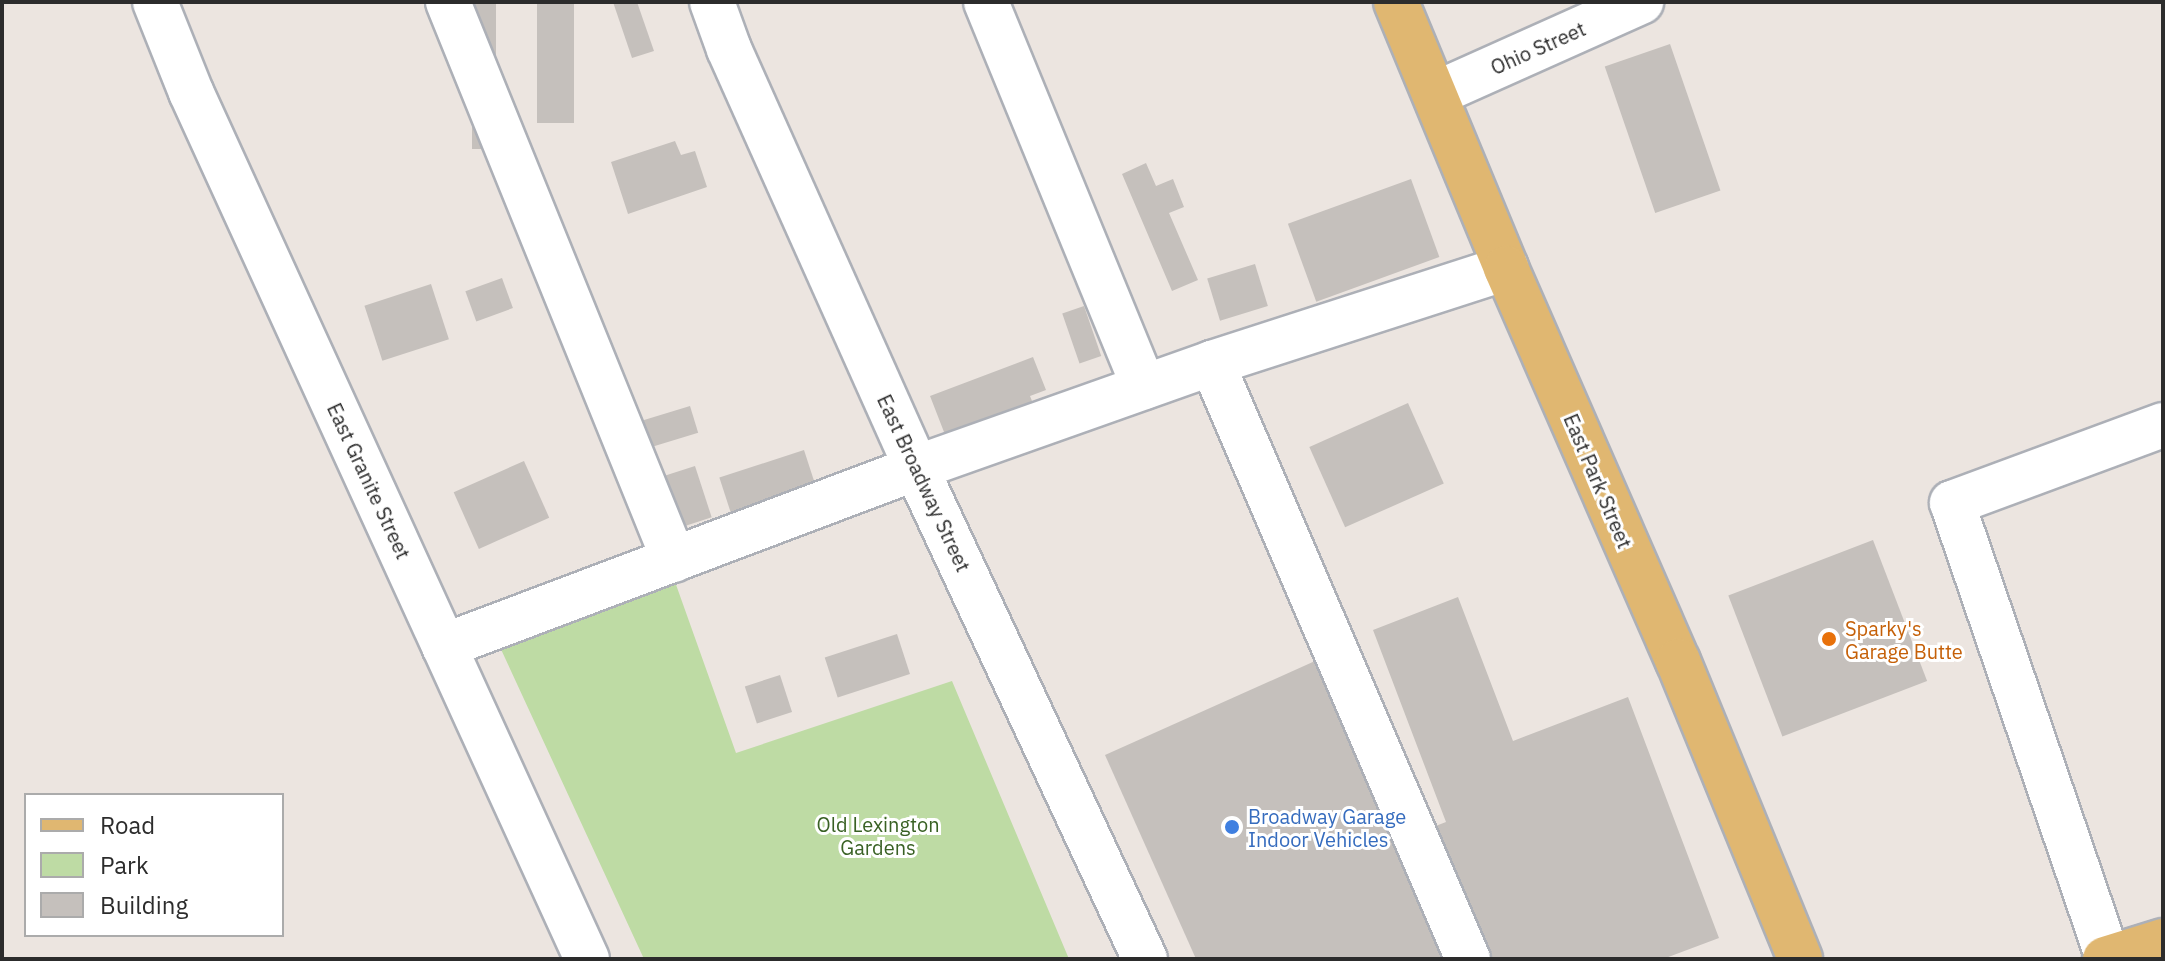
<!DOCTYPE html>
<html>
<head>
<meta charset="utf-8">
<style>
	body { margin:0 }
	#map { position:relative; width:2165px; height:961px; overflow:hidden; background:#ece5e0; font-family:"IBM Plex Sans",sans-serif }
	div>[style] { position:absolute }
	.green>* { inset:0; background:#bedba4 }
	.building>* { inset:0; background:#c5c0bc; transform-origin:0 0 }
	.roads { filter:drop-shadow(2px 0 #adb0b7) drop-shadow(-2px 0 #adb0b7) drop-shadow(0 2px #adb0b7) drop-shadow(0 -2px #adb0b7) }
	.minor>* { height:44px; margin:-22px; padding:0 22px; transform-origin:22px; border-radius:22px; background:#fff }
	.major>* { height:44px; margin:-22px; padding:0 22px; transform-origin:22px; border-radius:22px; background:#e0b771 }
	.dots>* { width:22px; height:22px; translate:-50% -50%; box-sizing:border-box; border:4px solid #fff; border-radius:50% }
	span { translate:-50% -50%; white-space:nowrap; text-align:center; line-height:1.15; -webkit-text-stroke:6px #fff; paint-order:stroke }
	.street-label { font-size:20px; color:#2c2c2c }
	.food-label { font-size:20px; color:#c56008 }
	.left { translate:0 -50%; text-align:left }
	.shop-label { font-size:20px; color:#366cbe }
	.park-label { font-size:20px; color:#396124 }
	.frame { position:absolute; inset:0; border:4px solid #2c2c2c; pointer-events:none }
	.legend { position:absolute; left:24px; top:793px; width:260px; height:144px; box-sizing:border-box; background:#fff; border:2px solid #ababab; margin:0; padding:10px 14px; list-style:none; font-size:24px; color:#2c2c2c }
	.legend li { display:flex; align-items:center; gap:16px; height:40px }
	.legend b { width:40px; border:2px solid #ababab }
</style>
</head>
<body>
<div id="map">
	<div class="green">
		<div style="clip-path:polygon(674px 579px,736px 753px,952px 681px,1069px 959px,644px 959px,499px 645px)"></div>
	</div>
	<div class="building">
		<div style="left:472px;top:2px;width:24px;height:147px"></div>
		<div style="left:537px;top:2px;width:37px;height:121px"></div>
		<div style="clip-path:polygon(613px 2px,637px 2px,654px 51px,632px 58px)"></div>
		<div style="left:1670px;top:44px;width:155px;height:69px;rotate:71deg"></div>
		<div style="clip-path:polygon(675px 141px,681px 155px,695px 151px,707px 187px,628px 214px,611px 162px)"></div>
		<div style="clip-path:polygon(1146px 163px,1156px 186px,1173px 179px,1184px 207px,1169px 213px,1198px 280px,1172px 291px,1122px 174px)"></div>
		<div style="left:1411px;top:179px;width:83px;height:131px;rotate:70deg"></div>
		<div style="left:1255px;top:264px;width:44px;height:50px;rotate:73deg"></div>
		<div style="left:502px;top:278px;width:32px;height:39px;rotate:70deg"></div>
		<div style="left:431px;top:284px;width:58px;height:70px;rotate:72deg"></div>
		<div style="left:1084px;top:306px;width:53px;height:23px;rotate:71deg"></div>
		<div style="clip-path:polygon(1033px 357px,1046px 390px,1030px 396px,1038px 416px,951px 450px,930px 396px)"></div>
		<div style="left:1408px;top:403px;width:88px;height:108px;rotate:66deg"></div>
		<div style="left:690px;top:406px;width:28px;height:54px;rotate:73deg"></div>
		<div style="left:804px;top:450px;width:45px;height:89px;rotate:72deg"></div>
		<div style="left:524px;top:461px;width:62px;height:77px;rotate:66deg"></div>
		<div style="left:695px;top:466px;width:54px;height:36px;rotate:72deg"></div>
		<div style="left:1873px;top:540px;width:151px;height:155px;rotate:69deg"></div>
		<div style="clip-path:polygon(1458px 597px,1513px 741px,1628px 697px,1719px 938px,1663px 959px,1483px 959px,1433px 827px,1446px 822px,1373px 630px)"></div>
		<div style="left:897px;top:634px;width:42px;height:76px;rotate:72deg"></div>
		<div style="clip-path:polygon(1315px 661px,1447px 959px,1196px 959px,1105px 755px)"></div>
		<div style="left:780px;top:675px;width:39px;height:37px;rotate:72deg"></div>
	</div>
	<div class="roads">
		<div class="minor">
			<div style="left:155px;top:2px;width:97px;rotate:68.2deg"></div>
			<div style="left:191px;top:92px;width:953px;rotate:65.45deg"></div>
			<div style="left:448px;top:2px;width:602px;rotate:67.95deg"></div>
			<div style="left:712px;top:2px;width:50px;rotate:70.1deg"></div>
			<div style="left:729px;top:49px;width:459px;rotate:65.9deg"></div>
			<div style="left:916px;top:468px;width:542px;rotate:65deg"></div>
			<div style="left:986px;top:2px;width:416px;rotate:67.7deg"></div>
			<div style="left:1435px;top:94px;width:226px;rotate:-24.1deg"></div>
			<div style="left:1212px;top:363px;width:649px;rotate:66.76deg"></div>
			<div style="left:444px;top:646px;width:504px;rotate:-20.66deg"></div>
			<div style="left:916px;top:468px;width:314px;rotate:-19.5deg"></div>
			<div style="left:1212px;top:363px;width:309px;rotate:-17.9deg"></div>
			<div style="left:2108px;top:958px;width:481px;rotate:-108.9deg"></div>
			<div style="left:1952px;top:503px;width:225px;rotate:-20.3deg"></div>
		</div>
		<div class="major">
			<div style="left:1396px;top:2px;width:288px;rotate:67.5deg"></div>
			<div style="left:1506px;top:268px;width:429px;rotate:66.4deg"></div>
			<div style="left:1678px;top:661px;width:322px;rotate:67.7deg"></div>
			<div style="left:2105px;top:959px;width:61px;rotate:-17.2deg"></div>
		</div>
	</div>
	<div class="dots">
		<div style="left:1829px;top:639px;background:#e8710a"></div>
		<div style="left:1232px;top:827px;background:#3f7fe0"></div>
	</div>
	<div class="street-label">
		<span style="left:1538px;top:48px;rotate:-24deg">Ohio Street</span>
		<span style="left:369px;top:481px;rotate:65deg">East Granite Street</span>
		<span style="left:1598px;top:481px;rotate:67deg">East Park Street</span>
		<span style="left:924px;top:483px;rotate:65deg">East Broadway Street</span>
	</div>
	<div class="food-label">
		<span class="left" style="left:1845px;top:640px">Sparky's<br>Garage Butte</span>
	</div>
	<div class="shop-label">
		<span class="left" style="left:1248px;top:828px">Broadway Garage<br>Indoor Vehicles</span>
	</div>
	<div class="park-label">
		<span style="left:878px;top:836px">Old Lexington<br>Gardens</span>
	</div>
	<div class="frame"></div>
	<ul class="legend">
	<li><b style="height:10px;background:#e0b771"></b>Road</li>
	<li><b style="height:22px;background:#bedba4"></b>Park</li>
	<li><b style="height:22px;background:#c5c0bc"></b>Building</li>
	</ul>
</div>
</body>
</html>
